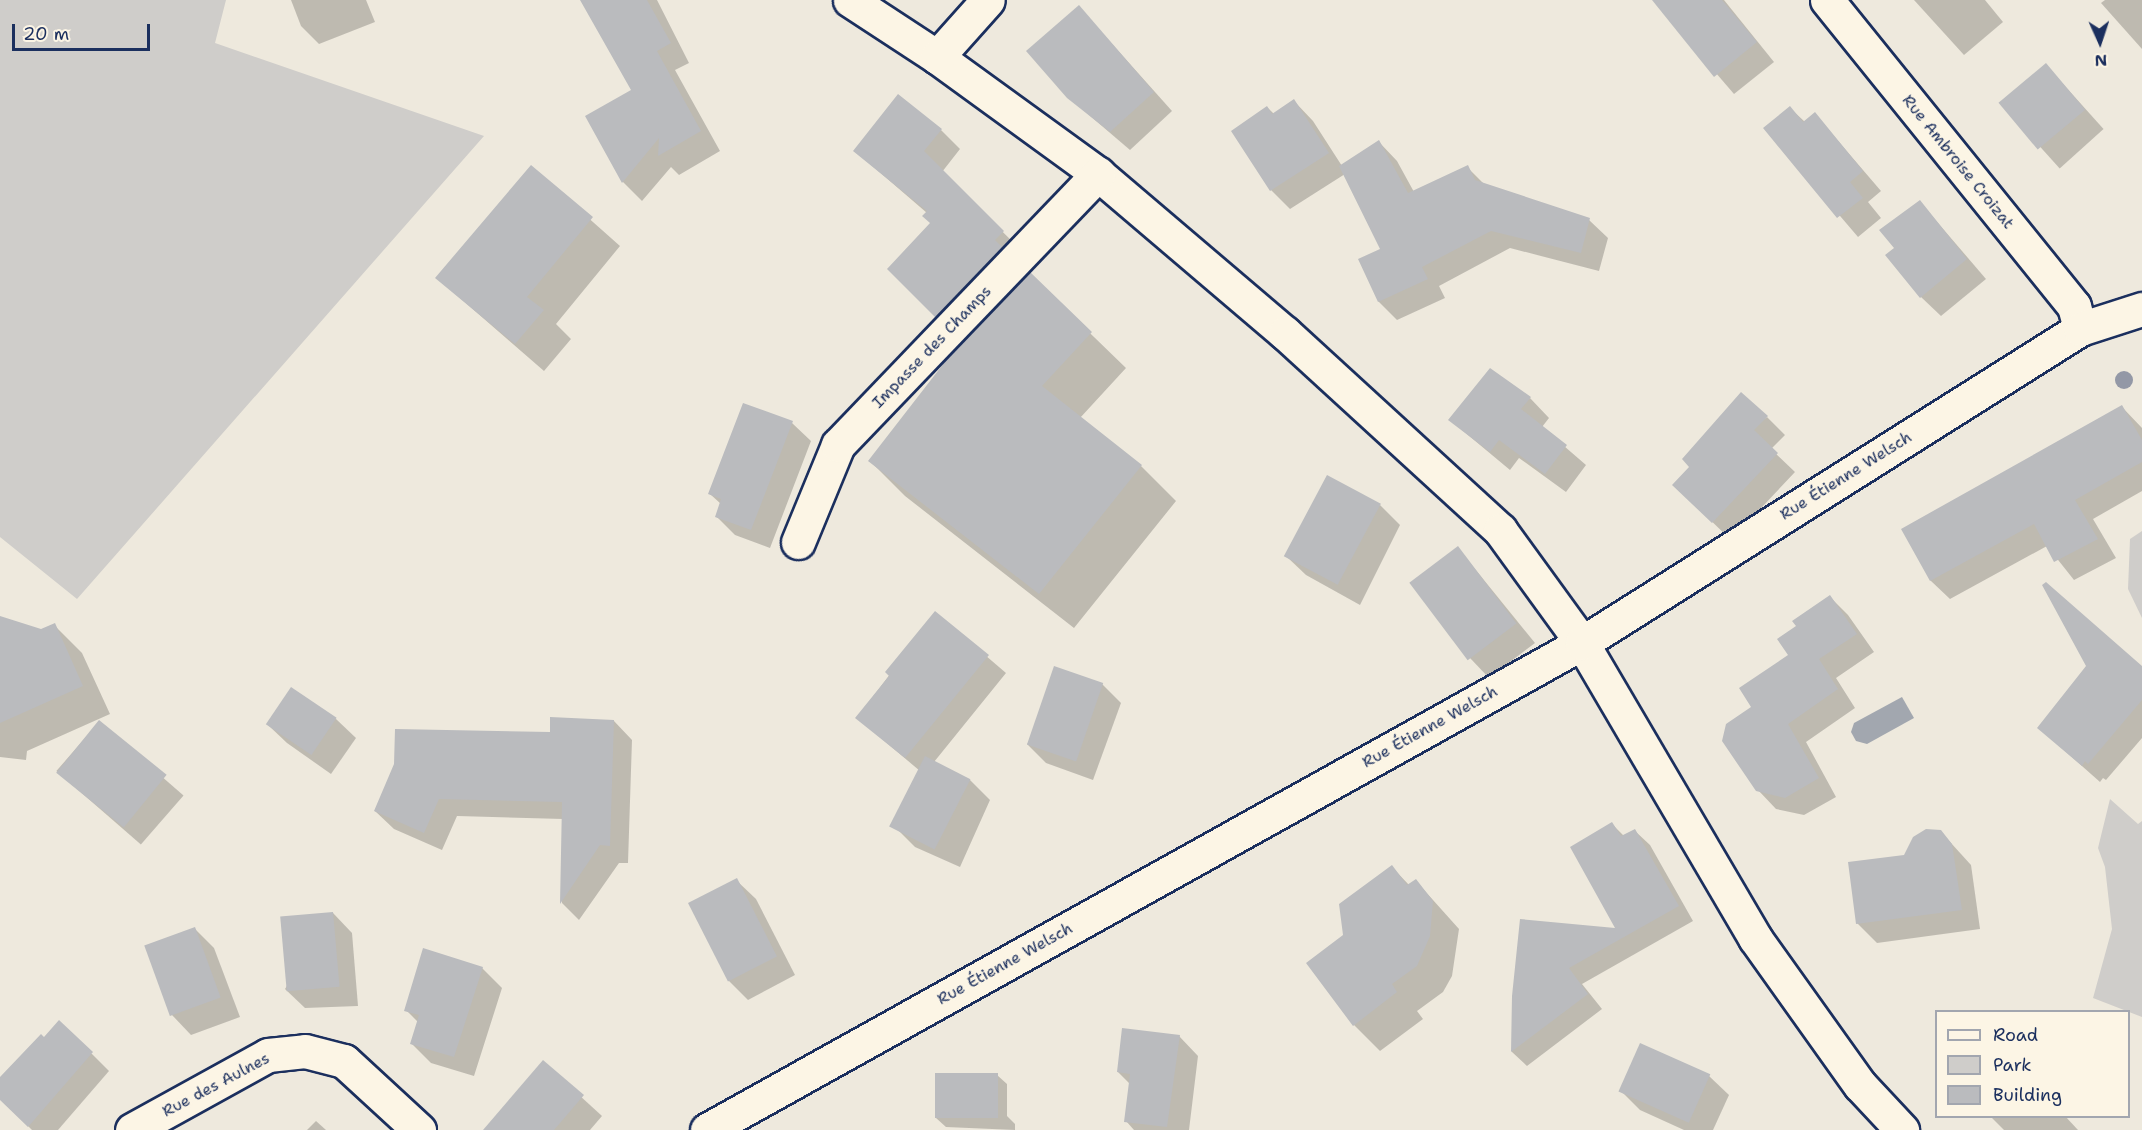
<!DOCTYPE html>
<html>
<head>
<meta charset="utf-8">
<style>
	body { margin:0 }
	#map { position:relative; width:2142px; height:1130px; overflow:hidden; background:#eee9dd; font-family:"Shantell Sans",sans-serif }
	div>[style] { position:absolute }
	.green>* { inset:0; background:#cfcdca }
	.water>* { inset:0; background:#a2a7af }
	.shadow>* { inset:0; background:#0003; transform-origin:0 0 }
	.building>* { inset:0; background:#babbbe; transform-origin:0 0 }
	.roads { filter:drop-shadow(2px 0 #1b2f5e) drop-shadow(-2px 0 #1b2f5e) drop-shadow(0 2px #1b2f5e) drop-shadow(0 -2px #1b2f5e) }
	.minor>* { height:33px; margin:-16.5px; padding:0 16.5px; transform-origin:16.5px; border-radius:16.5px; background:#fcf5e5 }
	.trees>* { width:18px; height:18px; margin:-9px; border-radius:50%; background:#9398a6 }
	span { translate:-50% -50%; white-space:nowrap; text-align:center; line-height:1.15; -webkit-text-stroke:5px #fcf5e5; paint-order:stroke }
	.street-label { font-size:16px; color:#1b2f5e }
	.legend { position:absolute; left:1935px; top:1010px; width:195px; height:108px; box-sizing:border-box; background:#fcf5e5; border:2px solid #a2a6af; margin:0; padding:8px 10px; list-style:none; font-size:18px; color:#1b2f5e }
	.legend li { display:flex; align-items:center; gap:12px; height:30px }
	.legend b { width:30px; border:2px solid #a2a6af }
	.north { position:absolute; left:2070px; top:12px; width:60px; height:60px; -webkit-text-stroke:4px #fcf5e5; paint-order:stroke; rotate:177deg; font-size:16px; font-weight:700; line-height:24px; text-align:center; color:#1b2f5e }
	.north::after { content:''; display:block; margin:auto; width:21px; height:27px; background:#1b2f5e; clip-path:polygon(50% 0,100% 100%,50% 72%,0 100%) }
	.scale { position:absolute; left:12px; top:24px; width:138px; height:27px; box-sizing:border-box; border:3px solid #1b2f5e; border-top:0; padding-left:8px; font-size:18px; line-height:21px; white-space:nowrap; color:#1b2f5e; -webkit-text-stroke:4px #fcf5e5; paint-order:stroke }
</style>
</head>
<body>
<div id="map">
	<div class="green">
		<div style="clip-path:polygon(0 0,226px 0,215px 43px,484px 136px,77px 599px,0 537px)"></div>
		<div style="clip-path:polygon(2142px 531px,2142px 618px,2128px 589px,2130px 539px)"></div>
		<div style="clip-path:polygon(2110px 799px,2138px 824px,2142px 821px,2142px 1017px,2093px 998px,2112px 929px,2105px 867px,2098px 848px)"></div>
	</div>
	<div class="water">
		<div style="clip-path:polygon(1902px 697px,1914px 718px,1867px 744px,1856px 741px,1851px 732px,1854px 723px)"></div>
	</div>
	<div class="shadow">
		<div style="clip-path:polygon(291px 0,366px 0,375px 22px,319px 44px,301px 26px)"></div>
		<div style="clip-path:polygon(582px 0,657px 0,689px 63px,675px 70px,720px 151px,679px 175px,671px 167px,642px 201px,623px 182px,587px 117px,633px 90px)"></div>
		<div style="clip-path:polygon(1685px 0,1724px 0,1774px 62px,1734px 94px,1666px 15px)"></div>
		<div style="clip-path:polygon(1914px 0,1985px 0,2003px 22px,1964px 55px)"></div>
		<div style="clip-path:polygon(2105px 0,2142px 0,2142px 49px,2101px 3px)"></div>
		<div style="clip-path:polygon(1079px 7px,1172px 111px,1130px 150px,1068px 97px)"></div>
		<div style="left:2046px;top:65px;width:86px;height:59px;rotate:48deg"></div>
		<div style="clip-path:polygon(1294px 101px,1313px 121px,1342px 166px,1379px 142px,1397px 161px,1414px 192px,1467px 167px,1486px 186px,1589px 220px,1608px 238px,1599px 271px,1510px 248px,1439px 286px,1445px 298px,1397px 320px,1379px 302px,1360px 260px,1382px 250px,1345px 174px,1290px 209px,1271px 190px,1267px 107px,1274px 114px)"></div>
		<div style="clip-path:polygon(1790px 108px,1805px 122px,1815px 114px,1881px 191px,1868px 202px,1881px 218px,1858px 237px,1765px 128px)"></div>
		<div style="clip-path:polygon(941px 130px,960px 149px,942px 172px,1022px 251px,955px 335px,889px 269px,932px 223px,927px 213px,855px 151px)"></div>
		<div style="clip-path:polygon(531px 167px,620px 246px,556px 324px,571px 339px,544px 371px,437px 278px)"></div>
		<div style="clip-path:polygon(1920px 202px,1986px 279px,1941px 316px,1921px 297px,1896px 248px)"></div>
		<div style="clip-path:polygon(1030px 275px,1126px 368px,1080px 418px,1141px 466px,1176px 501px,1074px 628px,905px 496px,870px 461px)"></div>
		<div style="clip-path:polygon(1530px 398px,1549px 418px,1542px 427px,1586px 465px,1566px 492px,1519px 458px,1510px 470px,1450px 420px)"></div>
		<div style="clip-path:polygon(2122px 407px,2142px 428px,2142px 491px,2093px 519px,2116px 558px,2074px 580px,2047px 546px,1950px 599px,1931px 581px,1903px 530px)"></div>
		<div style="clip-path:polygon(1767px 417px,1785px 435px,1771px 449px,1795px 472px,1731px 540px,1674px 485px)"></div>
		<div style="clip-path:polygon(792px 423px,811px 441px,770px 548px,735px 535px,716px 516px,721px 504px,710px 494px)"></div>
		<div style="clip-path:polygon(1380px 505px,1400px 525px,1360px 605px,1306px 575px,1286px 556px)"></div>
		<div style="clip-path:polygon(1458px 548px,1535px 643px,1489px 678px,1470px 658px)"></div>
		<div style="clip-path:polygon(1830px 597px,1848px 615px,1874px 652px,1836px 678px,1855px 708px,1806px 742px,1836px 797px,1804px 815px,1776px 809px,1758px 790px,1753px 707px,1791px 655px,1798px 627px)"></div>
		<div style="clip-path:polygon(936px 613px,1006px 673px,934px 762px,970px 780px,990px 800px,960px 867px,915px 847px,895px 827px,920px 771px,857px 718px)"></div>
		<div style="clip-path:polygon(0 618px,41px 630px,54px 625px,82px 653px,110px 714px,27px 751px,26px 760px,0 757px)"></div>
		<div style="clip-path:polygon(2142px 667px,2142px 738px,2106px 780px,2103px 778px,2100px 782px,2039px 728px)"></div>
		<div style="clip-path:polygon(1102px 684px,1121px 703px,1093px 780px,1046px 763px,1027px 744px)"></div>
		<div style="clip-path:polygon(336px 719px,356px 738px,331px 774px,287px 743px,267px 724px)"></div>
		<div style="clip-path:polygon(614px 721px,632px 740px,628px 863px,619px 863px,579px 920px,562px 903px,563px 819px,457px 816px,442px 850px,394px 829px,375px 811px,551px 734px)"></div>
		<div style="left:99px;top:722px;width:112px;height:65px;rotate:41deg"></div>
		<div style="clip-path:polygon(1612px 824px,1624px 836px,1635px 831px,1650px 845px,1693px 921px,1582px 984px,1602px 1009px,1527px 1066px,1512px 1052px,1513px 996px,1618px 930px)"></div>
		<div style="clip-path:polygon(1941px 832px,1971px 865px,1980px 929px,1877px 943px,1857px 923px,1905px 856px)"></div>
		<div style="clip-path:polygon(1392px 867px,1409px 885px,1416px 881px,1459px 929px,1452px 976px,1443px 992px,1417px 1011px,1423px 1019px,1380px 1051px,1354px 1025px,1345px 936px)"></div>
		<div style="clip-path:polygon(736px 880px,756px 899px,795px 975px,748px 1000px,729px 981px)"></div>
		<div style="clip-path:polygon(333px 913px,352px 933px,358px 1006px,305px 1008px,285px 989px)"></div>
		<div style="clip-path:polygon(194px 928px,214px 948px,240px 1017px,191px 1035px,172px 1015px)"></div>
		<div style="clip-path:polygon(482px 968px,502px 988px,474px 1076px,431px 1063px,411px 1043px,418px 1022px,406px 1010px)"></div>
		<div style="clip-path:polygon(1179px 1036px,1198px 1056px,1189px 1130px,1134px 1130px,1126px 1121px,1130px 1084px,1118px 1072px)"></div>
		<div style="clip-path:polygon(44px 1039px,92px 1054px,109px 1071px,58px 1130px,32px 1130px,0 1098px,0 1080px)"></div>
		<div style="clip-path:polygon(1641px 1045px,1709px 1076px,1729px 1095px,1713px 1130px,1684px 1130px,1640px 1110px,1620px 1090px)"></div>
		<div style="clip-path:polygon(543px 1062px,602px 1116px,590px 1130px,510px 1130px)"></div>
		<div style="clip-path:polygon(997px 1075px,1007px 1084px,1007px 1116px,1015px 1124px,1015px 1130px,946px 1127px,936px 1118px)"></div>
		<div style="clip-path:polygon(1990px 1116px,2065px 1116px,2078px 1130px,2004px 1130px)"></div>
		<div style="clip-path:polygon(316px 1121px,326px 1130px,307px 1130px)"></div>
	</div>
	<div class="building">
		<div style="clip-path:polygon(580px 0,647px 0,671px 43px,657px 51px,701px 131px,658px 156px,659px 138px,622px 183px,585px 116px,631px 90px)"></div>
		<div style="clip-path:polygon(1652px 0,1722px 0,1757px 42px,1714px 77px)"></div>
		<div style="clip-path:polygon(1079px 5px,1154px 92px,1110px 132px,1067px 98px,1026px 51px)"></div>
		<div style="left:2046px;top:63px;width:61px;height:62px;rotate:50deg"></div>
		<div style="clip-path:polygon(898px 94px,942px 129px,924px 151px,1004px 231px,995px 240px,1002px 247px,935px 317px,887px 269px,930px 223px,922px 216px,927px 211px,853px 151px)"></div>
		<div style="clip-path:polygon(1294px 99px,1329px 153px,1270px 191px,1231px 131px,1267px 106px,1272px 114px)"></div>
		<div style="clip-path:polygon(1790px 106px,1803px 122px,1815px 112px,1863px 171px,1850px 182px,1863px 198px,1837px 218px,1763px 128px)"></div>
		<div style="clip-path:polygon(1379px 140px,1408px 193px,1468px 165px,1475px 180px,1590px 218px,1581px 253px,1491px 231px,1422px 267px,1428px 279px,1378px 302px,1358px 259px,1380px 249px,1339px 166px)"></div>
		<div style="clip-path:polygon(531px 165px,593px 217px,527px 297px,544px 310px,515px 344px,435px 278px)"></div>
		<div style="clip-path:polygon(1920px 200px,1967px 259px,1920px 298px,1885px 255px,1894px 248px,1879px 230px)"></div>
		<div style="clip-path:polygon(1030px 272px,1092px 332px,1042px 386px,1142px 465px,1039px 594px,868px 461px,951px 354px)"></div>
		<div style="clip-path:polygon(1490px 368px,1531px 397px,1521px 409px,1567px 445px,1545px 474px,1499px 440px,1490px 452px,1448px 420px)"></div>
		<div style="clip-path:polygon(1741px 392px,1768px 416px,1754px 430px,1778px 453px,1712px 523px,1672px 485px,1689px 467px,1682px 459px)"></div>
		<div style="clip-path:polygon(743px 403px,793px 421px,751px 530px,715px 517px,721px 499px,708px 494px)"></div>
		<div style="clip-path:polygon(2122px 405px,2142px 440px,2142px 462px,2075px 500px,2098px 539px,2054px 562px,2034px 524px,1930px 581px,1901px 529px)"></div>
		<div style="left:1327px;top:475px;width:61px;height:92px;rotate:28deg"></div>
		<div style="left:1458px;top:546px;width:97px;height:61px;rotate:53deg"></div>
		<div style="clip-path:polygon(2046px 582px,2142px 666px,2142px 700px,2088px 764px,2085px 761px,2082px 766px,2037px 728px,2086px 666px,2042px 585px)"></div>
		<div style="clip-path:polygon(1830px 595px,1857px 634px,1819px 659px,1838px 689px,1788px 724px,1819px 778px,1785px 798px,1756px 791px,1722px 741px,1726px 724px,1751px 707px,1739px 688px,1788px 655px,1777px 639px,1796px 626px,1792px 621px)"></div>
		<div style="clip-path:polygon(935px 611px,989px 655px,905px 758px,855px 718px,889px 676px,885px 672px)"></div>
		<div style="clip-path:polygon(0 616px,41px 629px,55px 623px,83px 686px,0 723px)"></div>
		<div style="left:1054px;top:666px;width:52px;height:83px;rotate:19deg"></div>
		<div style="left:291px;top:687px;width:55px;height:45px;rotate:34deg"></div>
		<div style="clip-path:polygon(550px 717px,614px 720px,610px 846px,600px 845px,560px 904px,562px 802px,439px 799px,424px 833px,374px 811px,394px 764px,395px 729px,550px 732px)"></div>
		<div style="left:99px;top:720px;width:87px;height:68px;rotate:39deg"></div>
		<div style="left:925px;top:756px;width:51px;height:79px;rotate:27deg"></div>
		<div style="clip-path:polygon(1612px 822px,1621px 836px,1635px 829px,1679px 906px,1569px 968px,1588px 994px,1511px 1052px,1512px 996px,1520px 919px,1615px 928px,1570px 847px)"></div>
		<div style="clip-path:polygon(1926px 829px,1941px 830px,1952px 844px,1962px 910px,1856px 924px,1848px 862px,1904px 855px,1913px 837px)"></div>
		<div style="clip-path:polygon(1392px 865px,1407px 885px,1416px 879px,1433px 901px,1430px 936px,1417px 966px,1392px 984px,1397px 992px,1353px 1026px,1306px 963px,1343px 935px,1339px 904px)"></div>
		<div style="left:737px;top:878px;width:88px;height:55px;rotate:63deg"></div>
		<div style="left:333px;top:912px;width:75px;height:53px;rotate:85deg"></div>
		<div style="left:195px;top:927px;width:75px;height:54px;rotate:70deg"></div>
		<div style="clip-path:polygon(423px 948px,483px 967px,454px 1057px,410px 1044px,419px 1015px,404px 1011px)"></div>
		<div style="clip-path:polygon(59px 1020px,93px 1052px,28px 1127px,0 1100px,0 1077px,41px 1034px,44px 1037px)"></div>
		<div style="clip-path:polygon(1122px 1028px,1180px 1035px,1167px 1127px,1124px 1122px,1130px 1074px,1117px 1072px)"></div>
		<div style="left:1640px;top:1043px;width:77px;height:53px;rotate:24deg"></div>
		<div style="clip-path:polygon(543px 1060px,584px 1095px,554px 1130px,483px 1130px)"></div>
		<div style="left:998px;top:1073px;width:45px;height:63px;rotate:90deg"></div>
	</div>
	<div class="roads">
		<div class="minor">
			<div style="left:850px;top:0;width:104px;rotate:33.2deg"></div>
			<div style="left:937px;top:57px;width:199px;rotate:36deg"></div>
			<div style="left:1098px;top:174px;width:245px;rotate:40.4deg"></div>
			<div style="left:1285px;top:333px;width:292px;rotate:42.5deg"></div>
			<div style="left:1500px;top:530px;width:140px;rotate:54deg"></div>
			<div style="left:1582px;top:643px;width:342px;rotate:59.6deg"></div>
			<div style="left:1755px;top:938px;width:181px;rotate:54.5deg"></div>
			<div style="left:1860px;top:1085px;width:62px;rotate:47deg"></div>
			<div style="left:1827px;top:0;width:393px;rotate:51.1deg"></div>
			<div style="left:2074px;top:306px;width:24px;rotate:75deg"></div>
			<div style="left:937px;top:57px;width:76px;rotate:-48.2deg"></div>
			<div style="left:798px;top:542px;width:105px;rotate:-67.6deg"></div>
			<div style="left:838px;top:445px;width:376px;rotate:-46.2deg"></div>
			<div style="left:132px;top:1130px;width:155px;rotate:-28.9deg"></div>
			<div style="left:268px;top:1055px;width:37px;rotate:-6deg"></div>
			<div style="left:305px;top:1051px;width:40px;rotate:14.4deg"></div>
			<div style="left:344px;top:1061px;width:102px;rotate:42.6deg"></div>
			<div style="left:707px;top:1130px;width:1001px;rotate:-29.1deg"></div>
			<div style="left:1582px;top:643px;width:589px;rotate:-32.23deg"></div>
			<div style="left:2080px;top:329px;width:65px;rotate:-17.9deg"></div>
		</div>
	</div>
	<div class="trees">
		<div style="left:2124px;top:380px"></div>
	</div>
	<div class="street-label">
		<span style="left:1958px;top:162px;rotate:51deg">Rue Ambroise Croizat</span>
		<span style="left:932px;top:347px;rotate:-46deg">Impasse des Champs</span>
		<span style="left:1846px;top:476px;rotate:-32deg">Rue Étienne Welsch</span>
		<span style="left:1430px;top:727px;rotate:-29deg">Rue Étienne Welsch</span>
		<span style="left:1005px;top:964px;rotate:-29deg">Rue Étienne Welsch</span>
		<span style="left:216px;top:1085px;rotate:-28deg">Rue des Aulnes</span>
	</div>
	<ul class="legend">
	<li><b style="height:8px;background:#fcf5e5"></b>Road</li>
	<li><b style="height:16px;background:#cfcdca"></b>Park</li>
	<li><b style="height:16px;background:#babbbe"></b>Building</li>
	</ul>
	<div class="north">N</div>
	<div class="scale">20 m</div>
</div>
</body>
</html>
